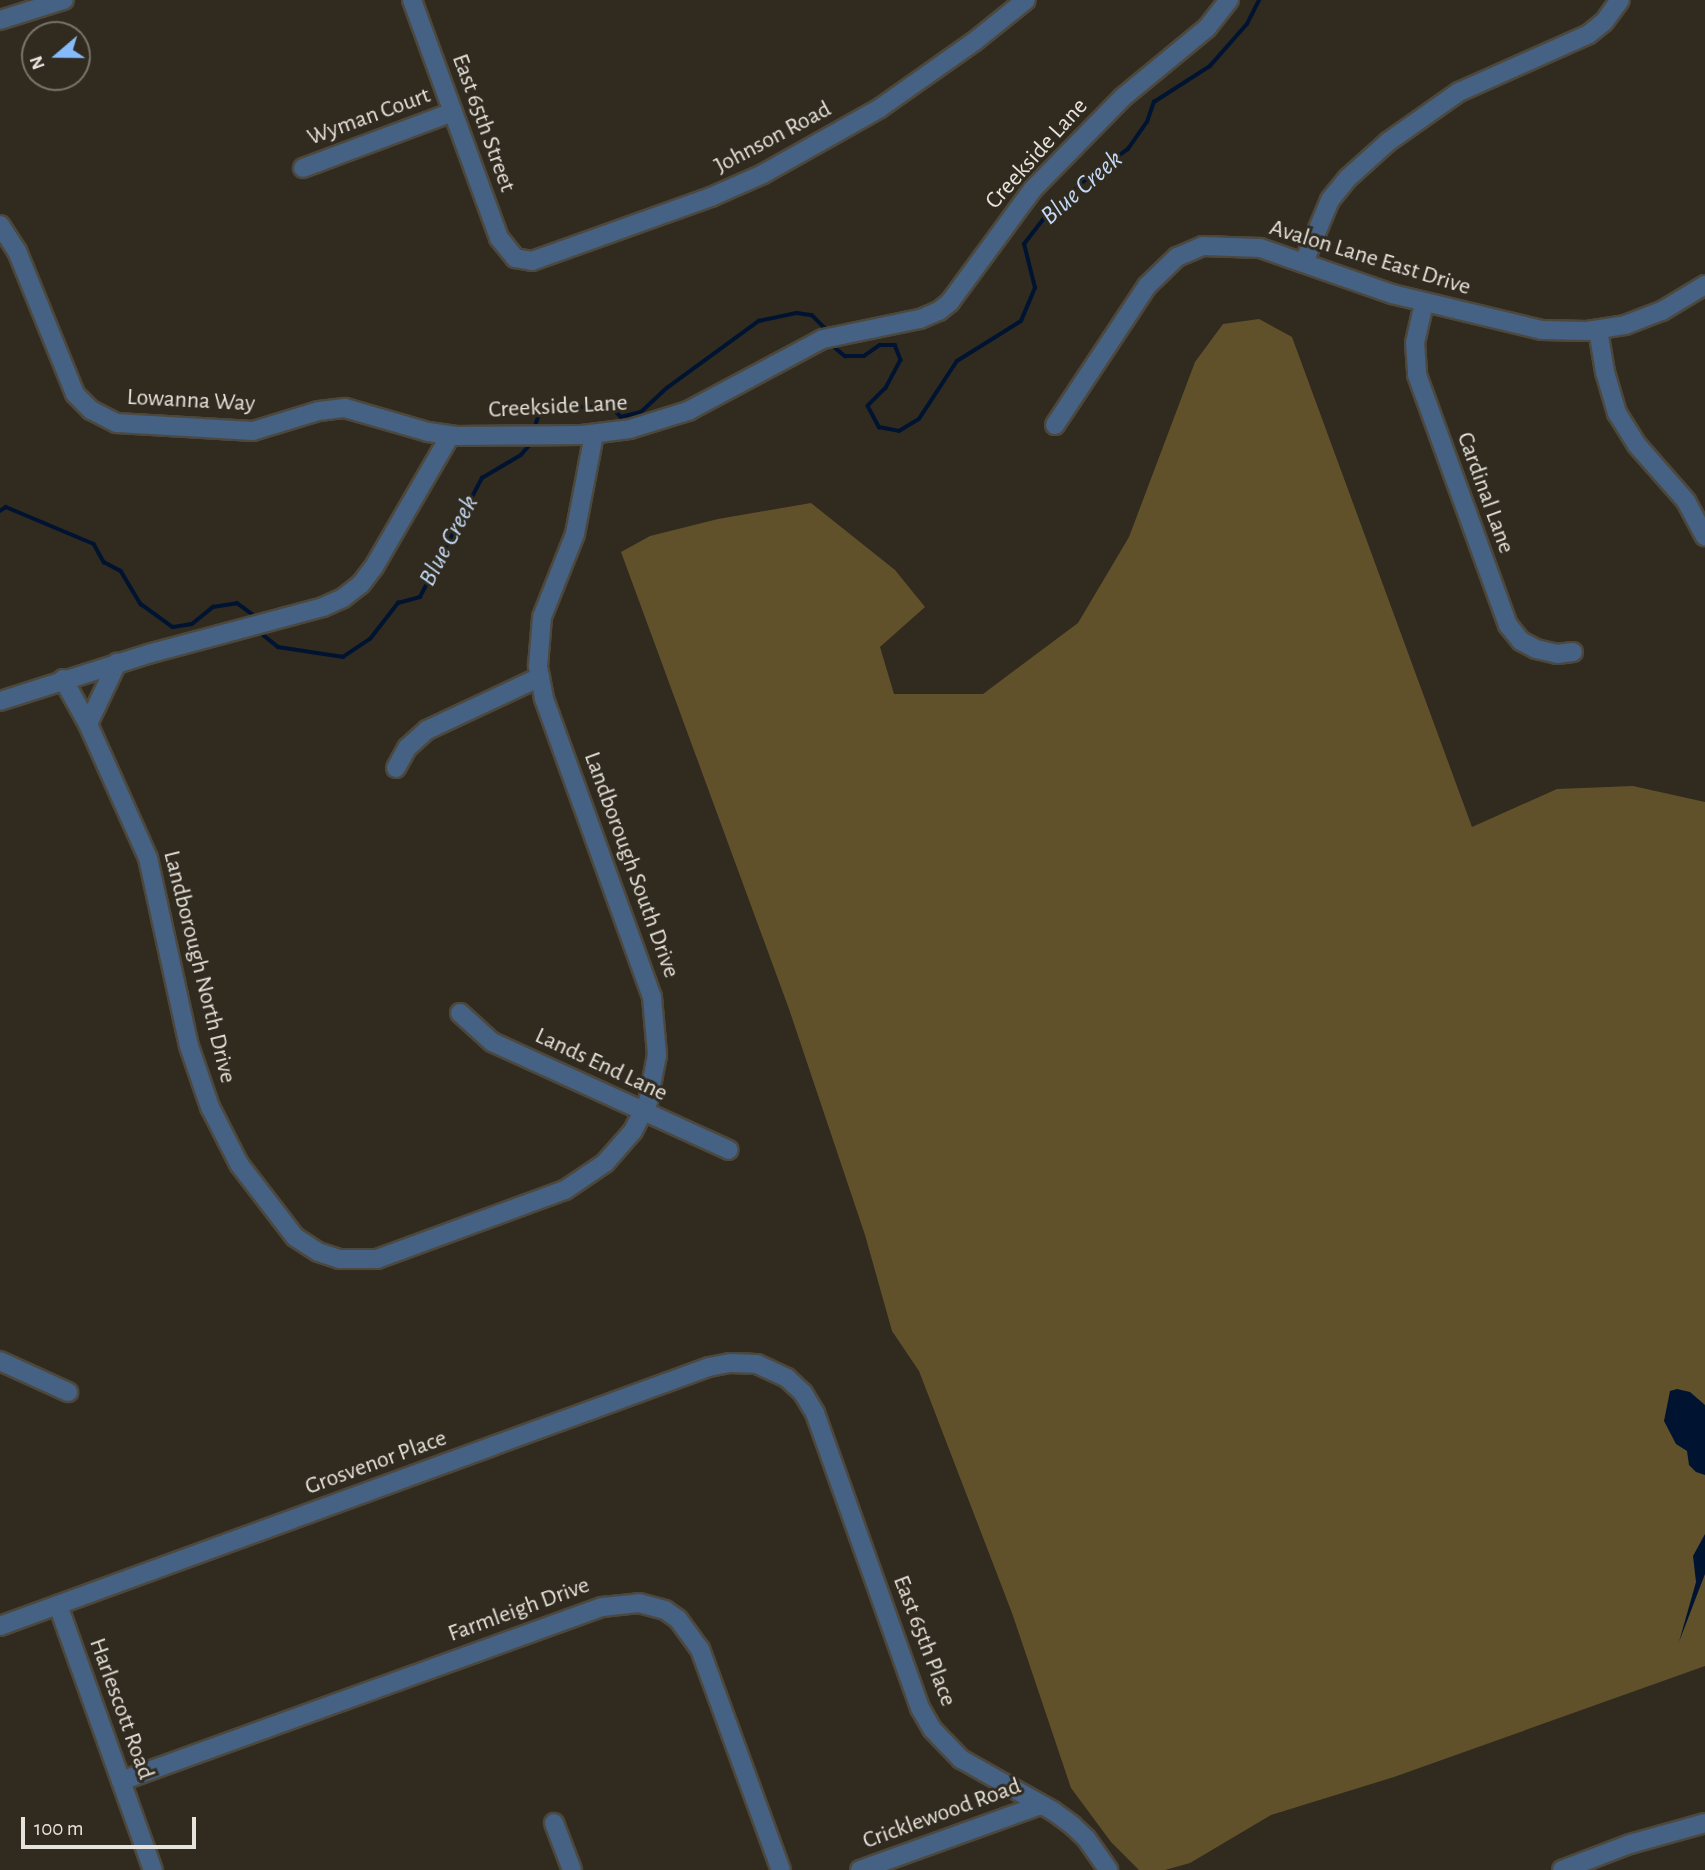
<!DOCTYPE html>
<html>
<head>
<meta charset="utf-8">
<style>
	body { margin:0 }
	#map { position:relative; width:1705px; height:1870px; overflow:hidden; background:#302a1f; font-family:"Alegreya Sans",sans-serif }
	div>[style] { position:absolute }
	.green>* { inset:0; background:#61512b }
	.water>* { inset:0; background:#001432 }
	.stream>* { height:3.5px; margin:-1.75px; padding:0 1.75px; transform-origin:1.75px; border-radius:1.75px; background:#001432 }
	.roads { filter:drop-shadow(2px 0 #4d483d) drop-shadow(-2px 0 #4d483d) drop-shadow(0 2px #4d483d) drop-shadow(0 -2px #4d483d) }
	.minor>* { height:18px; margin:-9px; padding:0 9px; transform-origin:9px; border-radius:9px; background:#456183 }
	span { translate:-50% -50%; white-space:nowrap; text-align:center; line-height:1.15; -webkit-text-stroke:6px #302a1f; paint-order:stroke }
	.street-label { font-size:24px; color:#e6e3dc }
	.water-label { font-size:26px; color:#c3daf5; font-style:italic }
	.north { position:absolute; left:21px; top:21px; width:70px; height:70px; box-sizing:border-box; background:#302a1f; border:2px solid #79746b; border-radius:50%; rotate:250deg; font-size:19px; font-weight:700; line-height:28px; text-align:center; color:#e6e3dc }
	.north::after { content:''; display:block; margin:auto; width:24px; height:32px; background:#86bbfb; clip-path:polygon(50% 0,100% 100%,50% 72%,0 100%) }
	.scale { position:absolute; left:21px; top:1817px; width:175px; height:32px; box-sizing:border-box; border:4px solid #e6e3dc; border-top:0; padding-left:9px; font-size:21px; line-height:24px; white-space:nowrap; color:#e6e3dc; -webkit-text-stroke:5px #302a1f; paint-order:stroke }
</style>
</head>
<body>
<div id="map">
	<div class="green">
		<div style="clip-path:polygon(1259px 319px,1292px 337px,1472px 827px,1557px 789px,1633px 786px,1705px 802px,1705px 1666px,1394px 1777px,1271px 1815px,1190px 1863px,1165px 1870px,1139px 1870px,1111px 1842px,1071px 1788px,1012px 1613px,919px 1371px,892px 1331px,865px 1235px,789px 1009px,621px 552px,650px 536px,718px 519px,811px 503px,895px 570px,925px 607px,880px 647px,894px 694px,983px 694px,1078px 623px,1129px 537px,1195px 362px,1223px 324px)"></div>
	</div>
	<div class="water">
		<div style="clip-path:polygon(1677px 1389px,1690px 1392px,1705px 1405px,1705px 1475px,1696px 1472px,1689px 1465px,1687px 1451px,1676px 1444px,1664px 1421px,1670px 1391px)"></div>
		<div style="clip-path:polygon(1705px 1534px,1705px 1574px,1679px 1642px,1696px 1582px,1693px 1556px)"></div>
	</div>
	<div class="stream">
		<div style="left:833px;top:346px;width:16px;rotate:40deg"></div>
		<div style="left:845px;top:356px;width:19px"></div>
		<div style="left:864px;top:356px;width:19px;rotate:-35deg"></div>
		<div style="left:880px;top:345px;width:15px"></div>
		<div style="left:895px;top:345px;width:16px;rotate:68deg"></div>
		<div style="left:901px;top:360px;width:32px;rotate:118deg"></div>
		<div style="left:886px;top:388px;width:25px;rotate:135deg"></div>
		<div style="left:868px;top:406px;width:24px;rotate:62deg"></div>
		<div style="left:879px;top:427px;width:20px;rotate:11deg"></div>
		<div style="left:899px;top:431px;width:23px;rotate:-31deg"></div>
		<div style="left:919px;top:419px;width:69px;rotate:-56.8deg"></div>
		<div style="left:957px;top:361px;width:75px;rotate:-32deg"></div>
		<div style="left:1021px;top:321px;width:36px;rotate:-67deg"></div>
		<div style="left:1035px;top:288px;width:45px;rotate:-104deg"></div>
		<div style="left:1024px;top:244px;width:33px;rotate:-52deg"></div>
		<div style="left:1044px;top:218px;width:54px;rotate:-42.8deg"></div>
		<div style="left:1084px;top:181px;width:54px;rotate:-36deg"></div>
		<div style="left:1128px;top:149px;width:33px;rotate:-55deg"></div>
		<div style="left:1147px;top:122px;width:21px;rotate:-71deg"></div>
		<div style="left:1154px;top:102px;width:67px;rotate:-32.7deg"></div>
		<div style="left:1210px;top:66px;width:56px;rotate:-48.6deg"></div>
		<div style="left:1247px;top:24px;width:27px;rotate:-63deg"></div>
		<div style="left:536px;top:423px;width:12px;rotate:-70deg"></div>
		<div style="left:540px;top:412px;width:23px;rotate:2deg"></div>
		<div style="left:563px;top:413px;width:20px;rotate:-18deg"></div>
		<div style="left:582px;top:407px;width:30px"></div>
		<div style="left:612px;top:407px;width:13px;rotate:48deg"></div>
		<div style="left:621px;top:417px;width:21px;rotate:-14deg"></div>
		<div style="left:641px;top:412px;width:35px;rotate:-43deg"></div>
		<div style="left:667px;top:388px;width:114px;rotate:-36.1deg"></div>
		<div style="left:759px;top:321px;width:39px;rotate:-12deg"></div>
		<div style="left:797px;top:313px;width:15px;rotate:8deg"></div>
		<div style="left:812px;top:315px;width:21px;rotate:45deg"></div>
		<div style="left:0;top:511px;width:7px;rotate:-34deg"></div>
		<div style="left:6px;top:507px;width:95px;rotate:22.8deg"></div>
		<div style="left:94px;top:544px;width:21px;rotate:61deg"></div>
		<div style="left:104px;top:562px;width:19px;rotate:28deg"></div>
		<div style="left:121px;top:571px;width:39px;rotate:59deg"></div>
		<div style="left:141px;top:604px;width:39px;rotate:36deg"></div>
		<div style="left:173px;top:627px;width:19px;rotate:-9deg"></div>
		<div style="left:192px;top:624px;width:27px;rotate:-39deg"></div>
		<div style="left:213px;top:607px;width:24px;rotate:-9deg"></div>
		<div style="left:237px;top:603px;width:19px;rotate:36deg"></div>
		<div style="left:261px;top:633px;width:22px;rotate:39deg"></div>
		<div style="left:278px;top:647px;width:66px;rotate:8.7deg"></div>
		<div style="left:343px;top:657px;width:32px;rotate:-34deg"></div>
		<div style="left:370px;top:639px;width:46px;rotate:-52.1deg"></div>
		<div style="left:398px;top:603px;width:23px;rotate:-15deg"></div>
		<div style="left:420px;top:597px;width:134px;rotate:-62.5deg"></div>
		<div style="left:482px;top:478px;width:45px;rotate:-30.5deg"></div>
		<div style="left:521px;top:455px;width:11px;rotate:-49deg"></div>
	</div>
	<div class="roads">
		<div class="minor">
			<div style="left:412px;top:0;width:253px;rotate:69.9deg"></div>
			<div style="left:499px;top:238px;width:26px;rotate:51deg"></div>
			<div style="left:515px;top:258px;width:17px;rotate:10deg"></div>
			<div style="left:532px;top:261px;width:190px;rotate:-19.7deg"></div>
			<div style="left:711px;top:197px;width:57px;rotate:-23.9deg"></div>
			<div style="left:763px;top:174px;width:134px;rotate:-29.4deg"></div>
			<div style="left:880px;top:108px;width:116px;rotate:-35.2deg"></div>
			<div style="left:975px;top:41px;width:65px;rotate:-38.8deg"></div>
			<div style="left:0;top:20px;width:67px;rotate:-17.4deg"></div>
			<div style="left:303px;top:168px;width:160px;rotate:-20.5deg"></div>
			<div style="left:0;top:225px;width:31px;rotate:57deg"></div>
			<div style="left:17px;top:251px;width:154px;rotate:67.9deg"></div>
			<div style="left:75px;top:394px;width:23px;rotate:45deg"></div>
			<div style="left:91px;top:410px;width:29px;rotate:27deg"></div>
			<div style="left:117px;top:423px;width:136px;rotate:3.4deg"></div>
			<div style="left:253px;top:431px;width:69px;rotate:-16.9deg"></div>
			<div style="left:319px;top:411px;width:26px;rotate:-7deg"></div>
			<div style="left:345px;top:408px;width:86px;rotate:16.1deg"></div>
			<div style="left:428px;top:432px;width:27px;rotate:8deg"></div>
			<div style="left:455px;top:436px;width:127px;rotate:-0.5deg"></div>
			<div style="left:582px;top:435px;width:48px;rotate:-7.1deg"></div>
			<div style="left:630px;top:429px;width:61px;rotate:-17.2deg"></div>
			<div style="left:688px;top:411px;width:153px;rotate:-28.1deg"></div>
			<div style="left:823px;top:339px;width:99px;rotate:-11.7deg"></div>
			<div style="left:920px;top:319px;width:21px;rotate:-23deg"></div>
			<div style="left:939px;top:311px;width:14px;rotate:-39deg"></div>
			<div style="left:950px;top:302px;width:140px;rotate:-53.7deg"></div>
			<div style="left:1033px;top:189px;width:127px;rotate:-45.6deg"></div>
			<div style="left:1122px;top:98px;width:110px;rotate:-39.5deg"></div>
			<div style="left:1207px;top:28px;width:36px;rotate:-52deg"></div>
			<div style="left:1304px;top:262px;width:67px;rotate:-67.2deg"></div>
			<div style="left:1330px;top:200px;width:28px;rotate:-51deg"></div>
			<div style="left:1348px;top:178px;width:54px;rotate:-42deg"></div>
			<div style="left:1388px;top:142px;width:87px;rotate:-35.2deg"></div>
			<div style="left:1459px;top:92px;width:142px;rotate:-24deg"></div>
			<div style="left:1589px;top:34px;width:19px;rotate:-39deg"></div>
			<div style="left:1604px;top:22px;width:27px;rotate:-54deg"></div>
			<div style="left:1424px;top:303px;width:41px;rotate:102.7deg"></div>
			<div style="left:1415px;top:343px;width:32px;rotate:86deg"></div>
			<div style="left:1417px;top:375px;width:266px;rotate:70deg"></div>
			<div style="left:1508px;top:625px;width:21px;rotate:51deg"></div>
			<div style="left:1521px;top:641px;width:17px;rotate:28deg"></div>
			<div style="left:1536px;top:649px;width:22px;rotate:13deg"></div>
			<div style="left:1557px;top:654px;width:16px;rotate:-7deg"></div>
			<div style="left:1598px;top:330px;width:43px;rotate:80.5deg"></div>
			<div style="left:1605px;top:372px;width:43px;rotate:73.7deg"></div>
			<div style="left:1617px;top:413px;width:38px;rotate:58deg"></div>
			<div style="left:1637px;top:445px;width:74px;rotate:48.8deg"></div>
			<div style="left:1686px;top:501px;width:40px;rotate:62deg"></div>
			<div style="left:1055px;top:425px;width:167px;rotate:-56.5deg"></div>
			<div style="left:1147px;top:286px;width:42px;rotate:-44deg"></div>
			<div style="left:1177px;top:257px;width:28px;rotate:-23deg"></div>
			<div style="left:1203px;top:246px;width:57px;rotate:2deg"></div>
			<div style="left:1260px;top:248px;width:140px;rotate:19.2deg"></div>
			<div style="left:1392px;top:294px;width:154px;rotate:13.5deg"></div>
			<div style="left:1542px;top:330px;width:45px;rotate:1.3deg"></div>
			<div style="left:1587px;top:331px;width:38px;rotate:-9deg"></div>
			<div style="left:1625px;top:325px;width:40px;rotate:-21deg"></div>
			<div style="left:1662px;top:311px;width:50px;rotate:-31.2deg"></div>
			<div style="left:63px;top:679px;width:51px;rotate:60.9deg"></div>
			<div style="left:88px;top:724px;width:147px;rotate:65.9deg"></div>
			<div style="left:148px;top:858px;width:192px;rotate:77.7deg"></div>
			<div style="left:189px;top:1046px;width:65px;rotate:71deg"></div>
			<div style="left:210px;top:1107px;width:64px;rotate:63deg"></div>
			<div style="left:239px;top:1164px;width:92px;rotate:52.5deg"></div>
			<div style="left:295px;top:1237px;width:27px;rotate:33deg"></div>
			<div style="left:318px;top:1252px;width:22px;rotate:18deg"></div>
			<div style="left:339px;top:1259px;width:38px"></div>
			<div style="left:377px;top:1259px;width:200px;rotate:-20.2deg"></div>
			<div style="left:565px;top:1190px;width:48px;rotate:-34deg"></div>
			<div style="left:605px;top:1163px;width:43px;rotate:-48.8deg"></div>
			<div style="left:633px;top:1131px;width:33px;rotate:-63deg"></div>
			<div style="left:648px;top:1102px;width:48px;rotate:-79.2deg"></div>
			<div style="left:657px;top:1055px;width:58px;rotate:-94.9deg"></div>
			<div style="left:652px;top:997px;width:318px;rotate:-109.9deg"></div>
			<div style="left:544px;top:698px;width:33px;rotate:-101deg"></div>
			<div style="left:538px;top:666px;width:49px;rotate:-85.3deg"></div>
			<div style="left:542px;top:617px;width:89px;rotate:-68.3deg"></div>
			<div style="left:575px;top:534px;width:102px;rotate:-79.2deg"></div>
			<div style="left:0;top:701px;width:155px;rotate:-17.6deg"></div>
			<div style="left:148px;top:654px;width:181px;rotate:-15deg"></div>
			<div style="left:323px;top:607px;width:22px;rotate:-24deg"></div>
			<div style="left:343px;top:598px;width:23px;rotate:-38deg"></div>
			<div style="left:361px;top:584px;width:21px;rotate:-53deg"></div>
			<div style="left:374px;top:567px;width:151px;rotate:-59.9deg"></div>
			<div style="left:88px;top:724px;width:68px;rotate:-64.6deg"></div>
			<div style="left:396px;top:768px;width:23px;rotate:-61deg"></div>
			<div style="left:407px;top:748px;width:27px;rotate:-42deg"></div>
			<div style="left:427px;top:730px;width:125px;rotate:-25.1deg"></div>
			<div style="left:460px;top:1013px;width:43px;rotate:42.2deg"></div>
			<div style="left:492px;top:1042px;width:260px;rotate:24.5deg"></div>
			<div style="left:0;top:1361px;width:75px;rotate:24.5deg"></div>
			<div style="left:58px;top:1605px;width:282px;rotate:70.3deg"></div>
			<div style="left:0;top:1626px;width:755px;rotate:-20.07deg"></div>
			<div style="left:709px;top:1367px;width:21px;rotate:-11deg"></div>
			<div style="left:730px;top:1363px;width:27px;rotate:2deg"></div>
			<div style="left:757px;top:1364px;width:33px;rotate:25deg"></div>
			<div style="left:787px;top:1378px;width:22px;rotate:43deg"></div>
			<div style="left:803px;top:1393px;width:23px;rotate:59deg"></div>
			<div style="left:815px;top:1413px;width:313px;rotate:70.4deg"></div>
			<div style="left:920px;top:1708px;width:24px;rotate:60deg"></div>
			<div style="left:932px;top:1729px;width:42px;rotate:46deg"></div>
			<div style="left:961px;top:1759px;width:106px;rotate:29.5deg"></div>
			<div style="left:1053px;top:1811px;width:24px;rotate:36deg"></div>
			<div style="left:1072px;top:1825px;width:19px;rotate:43deg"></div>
			<div style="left:1086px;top:1838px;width:39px;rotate:55deg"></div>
			<div style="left:121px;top:1781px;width:512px;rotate:-19.89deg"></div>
			<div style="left:602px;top:1607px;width:37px;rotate:-6deg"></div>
			<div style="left:639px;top:1603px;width:27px;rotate:15deg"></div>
			<div style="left:665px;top:1610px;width:16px;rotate:35deg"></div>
			<div style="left:678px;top:1619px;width:37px;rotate:54deg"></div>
			<div style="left:700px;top:1649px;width:235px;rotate:69.9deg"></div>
			<div style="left:554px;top:1823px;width:50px;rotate:69deg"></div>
			<div style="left:860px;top:1870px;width:192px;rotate:-19.8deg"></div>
			<div style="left:1562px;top:1870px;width:73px;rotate:-20.9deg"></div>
			<div style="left:1630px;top:1844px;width:78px;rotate:-15.6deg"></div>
		</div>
	</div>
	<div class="street-label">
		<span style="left:369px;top:117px;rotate:-20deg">Wyman Court</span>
		<span style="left:483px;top:123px;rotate:70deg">East 65th Street</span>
		<span style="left:773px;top:138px;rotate:-28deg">Johnson Road</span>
		<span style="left:1037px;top:154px;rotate:-48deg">Creekside Lane</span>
		<span style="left:1370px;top:258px;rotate:17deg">Avalon Lane East Drive</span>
		<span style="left:191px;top:401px;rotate:3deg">Lowanna Way</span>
		<span style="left:558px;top:407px;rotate:-3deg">Creekside Lane</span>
		<span style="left:1485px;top:493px;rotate:70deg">Cardinal Lane</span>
		<span style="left:631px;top:865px;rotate:70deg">Landborough South Drive</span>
		<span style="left:199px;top:967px;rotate:76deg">Landborough North Drive</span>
		<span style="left:601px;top:1065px;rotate:25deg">Lands End Lane</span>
		<span style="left:376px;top:1463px;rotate:-20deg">Grosvenor Place</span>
		<span style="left:519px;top:1610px;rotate:-20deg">Farmleigh Drive</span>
		<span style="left:924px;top:1641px;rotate:69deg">East 65th Place</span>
		<span style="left:121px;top:1709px;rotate:70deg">Harlescott Road</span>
		<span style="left:942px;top:1814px;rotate:-20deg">Cricklewood Road</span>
	</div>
	<div class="water-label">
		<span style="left:1082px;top:188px;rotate:-41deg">Blue Creek</span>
		<span style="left:449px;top:541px;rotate:-62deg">Blue Creek</span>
	</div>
	<div class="north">N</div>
	<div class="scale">100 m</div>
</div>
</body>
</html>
